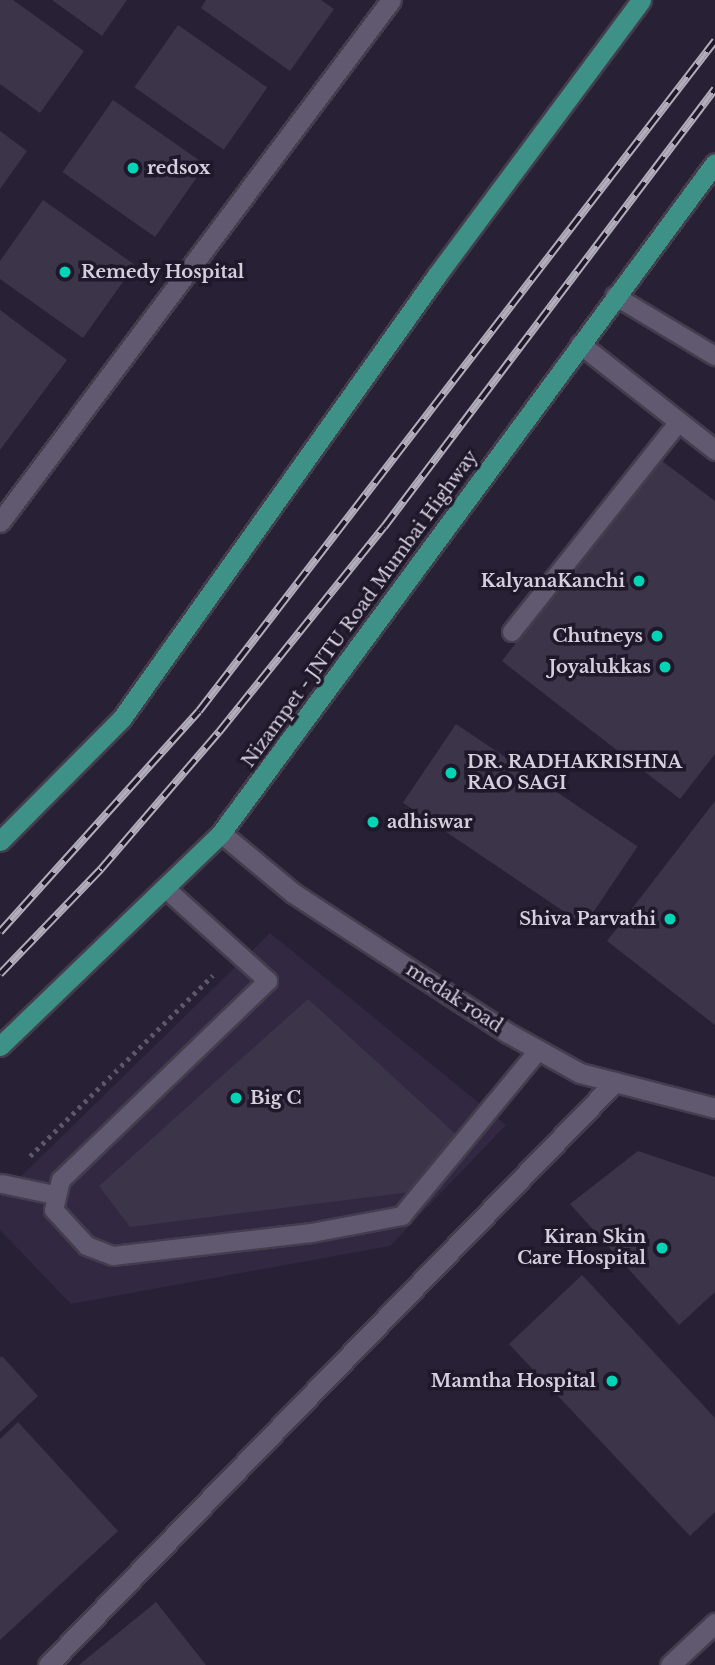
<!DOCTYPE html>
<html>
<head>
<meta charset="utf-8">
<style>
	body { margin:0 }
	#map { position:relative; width:715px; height:1665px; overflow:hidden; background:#282135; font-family:"Libre Baskerville",serif }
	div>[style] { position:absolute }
	.built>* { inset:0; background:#322841 }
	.building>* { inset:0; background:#3c354a; transform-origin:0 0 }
	.path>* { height:4.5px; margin-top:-2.25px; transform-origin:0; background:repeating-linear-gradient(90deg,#5d5769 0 3.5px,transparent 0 8.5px) }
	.roads { filter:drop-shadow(2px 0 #443d4e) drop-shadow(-2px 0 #443d4e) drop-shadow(0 2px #443d4e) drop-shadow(0 -2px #443d4e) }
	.service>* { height:18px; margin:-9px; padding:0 9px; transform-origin:9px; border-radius:9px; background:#615970 }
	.minor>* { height:19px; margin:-9.5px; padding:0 9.5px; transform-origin:9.5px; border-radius:9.5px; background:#615970 }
	.trunk>* { height:19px; margin:-9.5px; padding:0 9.5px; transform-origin:9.5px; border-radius:9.5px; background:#3e9186 }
	.rail>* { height:8px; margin-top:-4px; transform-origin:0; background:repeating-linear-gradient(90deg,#1f182a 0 16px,#b2adbb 0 32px); box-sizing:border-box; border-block:2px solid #b2adbb }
	.dots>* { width:19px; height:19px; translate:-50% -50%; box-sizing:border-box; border:4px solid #1f182a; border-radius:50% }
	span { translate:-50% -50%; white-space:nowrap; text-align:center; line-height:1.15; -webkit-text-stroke:7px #1f182a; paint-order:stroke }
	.poi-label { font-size:18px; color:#d4cfdc; font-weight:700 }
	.left { translate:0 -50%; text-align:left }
	.right { translate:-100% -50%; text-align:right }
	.street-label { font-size:18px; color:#d4cfdc }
</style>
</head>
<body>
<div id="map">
	<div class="built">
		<div style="clip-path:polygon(270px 933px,506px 1125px,390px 1246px,71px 1304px,0 1230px,0 1197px)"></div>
	</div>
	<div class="building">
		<div style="clip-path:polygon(0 0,13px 0,84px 51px,40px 113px,0 84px)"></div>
		<div style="clip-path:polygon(52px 0,127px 0,102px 36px)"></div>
		<div style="clip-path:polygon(206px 0,321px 0,334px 9px,290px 71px,201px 8px)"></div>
		<div style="left:178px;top:25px;width:109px;height:76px;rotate:35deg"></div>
		<div style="left:113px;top:100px;width:113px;height:88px;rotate:35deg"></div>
		<div style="clip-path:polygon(0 131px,27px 151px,0 189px)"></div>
		<div style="clip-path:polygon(43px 200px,135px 265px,83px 338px,0 279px,0 261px)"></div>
		<div style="clip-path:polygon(0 310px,67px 360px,0 450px)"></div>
		<div style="clip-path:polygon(658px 458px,715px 501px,715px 754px,680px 799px,502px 661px)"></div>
		<div style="left:456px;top:724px;width:219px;height:95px;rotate:34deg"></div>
		<div style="clip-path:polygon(715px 801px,715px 1025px,607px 941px)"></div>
		<div style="clip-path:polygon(308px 999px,460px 1138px,411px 1192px,130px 1227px,99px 1186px)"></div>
		<div style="clip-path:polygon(638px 1151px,715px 1177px,715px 1292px,679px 1325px,570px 1204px)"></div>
		<div style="clip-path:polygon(582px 1275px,715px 1418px,715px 1512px,690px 1536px,509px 1344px)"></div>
		<div style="clip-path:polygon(2px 1356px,38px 1396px,0 1432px,0 1358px)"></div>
		<div style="clip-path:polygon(18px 1422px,118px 1531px,0 1640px,0 1439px)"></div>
		<div style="clip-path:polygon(156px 1602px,206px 1665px,79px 1665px)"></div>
	</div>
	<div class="path">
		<div style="left:30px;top:1156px;width:257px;rotate:-44.7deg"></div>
	</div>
	<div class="roads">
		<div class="service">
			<div style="left:615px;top:296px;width:117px;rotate:31deg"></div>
			<div style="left:512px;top:632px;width:268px;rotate:-51.5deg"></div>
			<div style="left:165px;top:888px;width:139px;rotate:42.1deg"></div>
			<div style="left:268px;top:981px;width:287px;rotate:136.1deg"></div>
			<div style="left:61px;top:1180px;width:31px;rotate:103deg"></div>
			<div style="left:54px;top:1210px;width:49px;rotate:47.5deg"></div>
			<div style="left:87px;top:1246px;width:28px;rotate:21deg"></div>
			<div style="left:113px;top:1256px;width:200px;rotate:-6.6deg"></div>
			<div style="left:312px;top:1233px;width:92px;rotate:-10.7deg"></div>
			<div style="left:402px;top:1216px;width:215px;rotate:-50.5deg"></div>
			<div style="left:2px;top:1184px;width:53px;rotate:11.9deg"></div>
		</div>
		<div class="minor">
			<div style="left:580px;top:344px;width:172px;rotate:38.1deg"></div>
			<div style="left:0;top:522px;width:652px;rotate:-53.17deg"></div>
			<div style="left:221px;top:833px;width:94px;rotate:39.8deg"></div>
			<div style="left:293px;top:893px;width:257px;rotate:33.1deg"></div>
			<div style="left:508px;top:1033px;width:82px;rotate:29.1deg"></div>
			<div style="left:580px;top:1073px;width:139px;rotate:14.5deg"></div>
			<div style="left:48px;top:1665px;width:813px;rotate:-45.8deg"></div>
			<div style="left:670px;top:1665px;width:62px;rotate:-43deg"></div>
		</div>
		<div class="trunk">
			<div style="left:0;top:841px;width:173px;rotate:-45.2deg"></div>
			<div style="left:122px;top:718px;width:544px;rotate:-54.58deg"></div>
			<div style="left:437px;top:275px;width:342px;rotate:-53.4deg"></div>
			<div style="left:0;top:1046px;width:307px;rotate:-43.9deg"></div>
			<div style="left:221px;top:833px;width:832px;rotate:-53.6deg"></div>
		</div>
	</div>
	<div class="rail">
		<div style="left:0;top:932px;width:297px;rotate:-48deg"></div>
		<div style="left:199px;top:711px;width:846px;rotate:-52.4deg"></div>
		<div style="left:0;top:974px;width:146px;rotate:-46.1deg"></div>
		<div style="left:101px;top:869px;width:181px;rotate:-49.3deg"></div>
		<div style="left:219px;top:732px;width:263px;rotate:-51.2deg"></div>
		<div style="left:384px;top:527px;width:549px;rotate:-52.92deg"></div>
	</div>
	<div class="dots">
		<div style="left:133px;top:168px;background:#01d5b6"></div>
		<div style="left:65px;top:272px;background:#01d5b6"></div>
		<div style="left:639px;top:581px;background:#01d5b6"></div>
		<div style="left:657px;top:636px;background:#01d5b6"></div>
		<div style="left:665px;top:667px;background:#01d5b6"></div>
		<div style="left:451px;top:773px;background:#01d5b6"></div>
		<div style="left:373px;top:822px;background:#01d5b6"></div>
		<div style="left:670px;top:919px;background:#01d5b6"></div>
		<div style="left:236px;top:1098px;background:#01d5b6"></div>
		<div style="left:662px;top:1248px;background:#01d5b6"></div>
		<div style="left:612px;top:1381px;background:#01d5b6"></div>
	</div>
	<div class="poi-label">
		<span class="left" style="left:147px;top:168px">redsox</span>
		<span class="left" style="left:81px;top:272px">Remedy Hospital</span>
		<span class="right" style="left:625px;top:581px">KalyanaKanchi</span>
		<span class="right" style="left:643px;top:636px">Chutneys</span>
		<span class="right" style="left:651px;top:667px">Joyalukkas</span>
		<span class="left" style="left:467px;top:773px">DR. RADHAKRISHNA<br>RAO SAGI</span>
		<span class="left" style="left:387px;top:822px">adhiswar</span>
		<span class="right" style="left:656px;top:919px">Shiva Parvathi</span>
		<span class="left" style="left:250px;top:1098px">Big C</span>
		<span class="right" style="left:646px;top:1248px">Kiran Skin<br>Care Hospital</span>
		<span class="right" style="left:596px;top:1381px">Mamtha Hospital</span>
	</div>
	<div class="street-label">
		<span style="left:360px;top:609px;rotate:-54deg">Nizampet - JNTU Road Mumbai Highway</span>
		<span style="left:454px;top:998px;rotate:33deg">medak road</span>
	</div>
</div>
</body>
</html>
